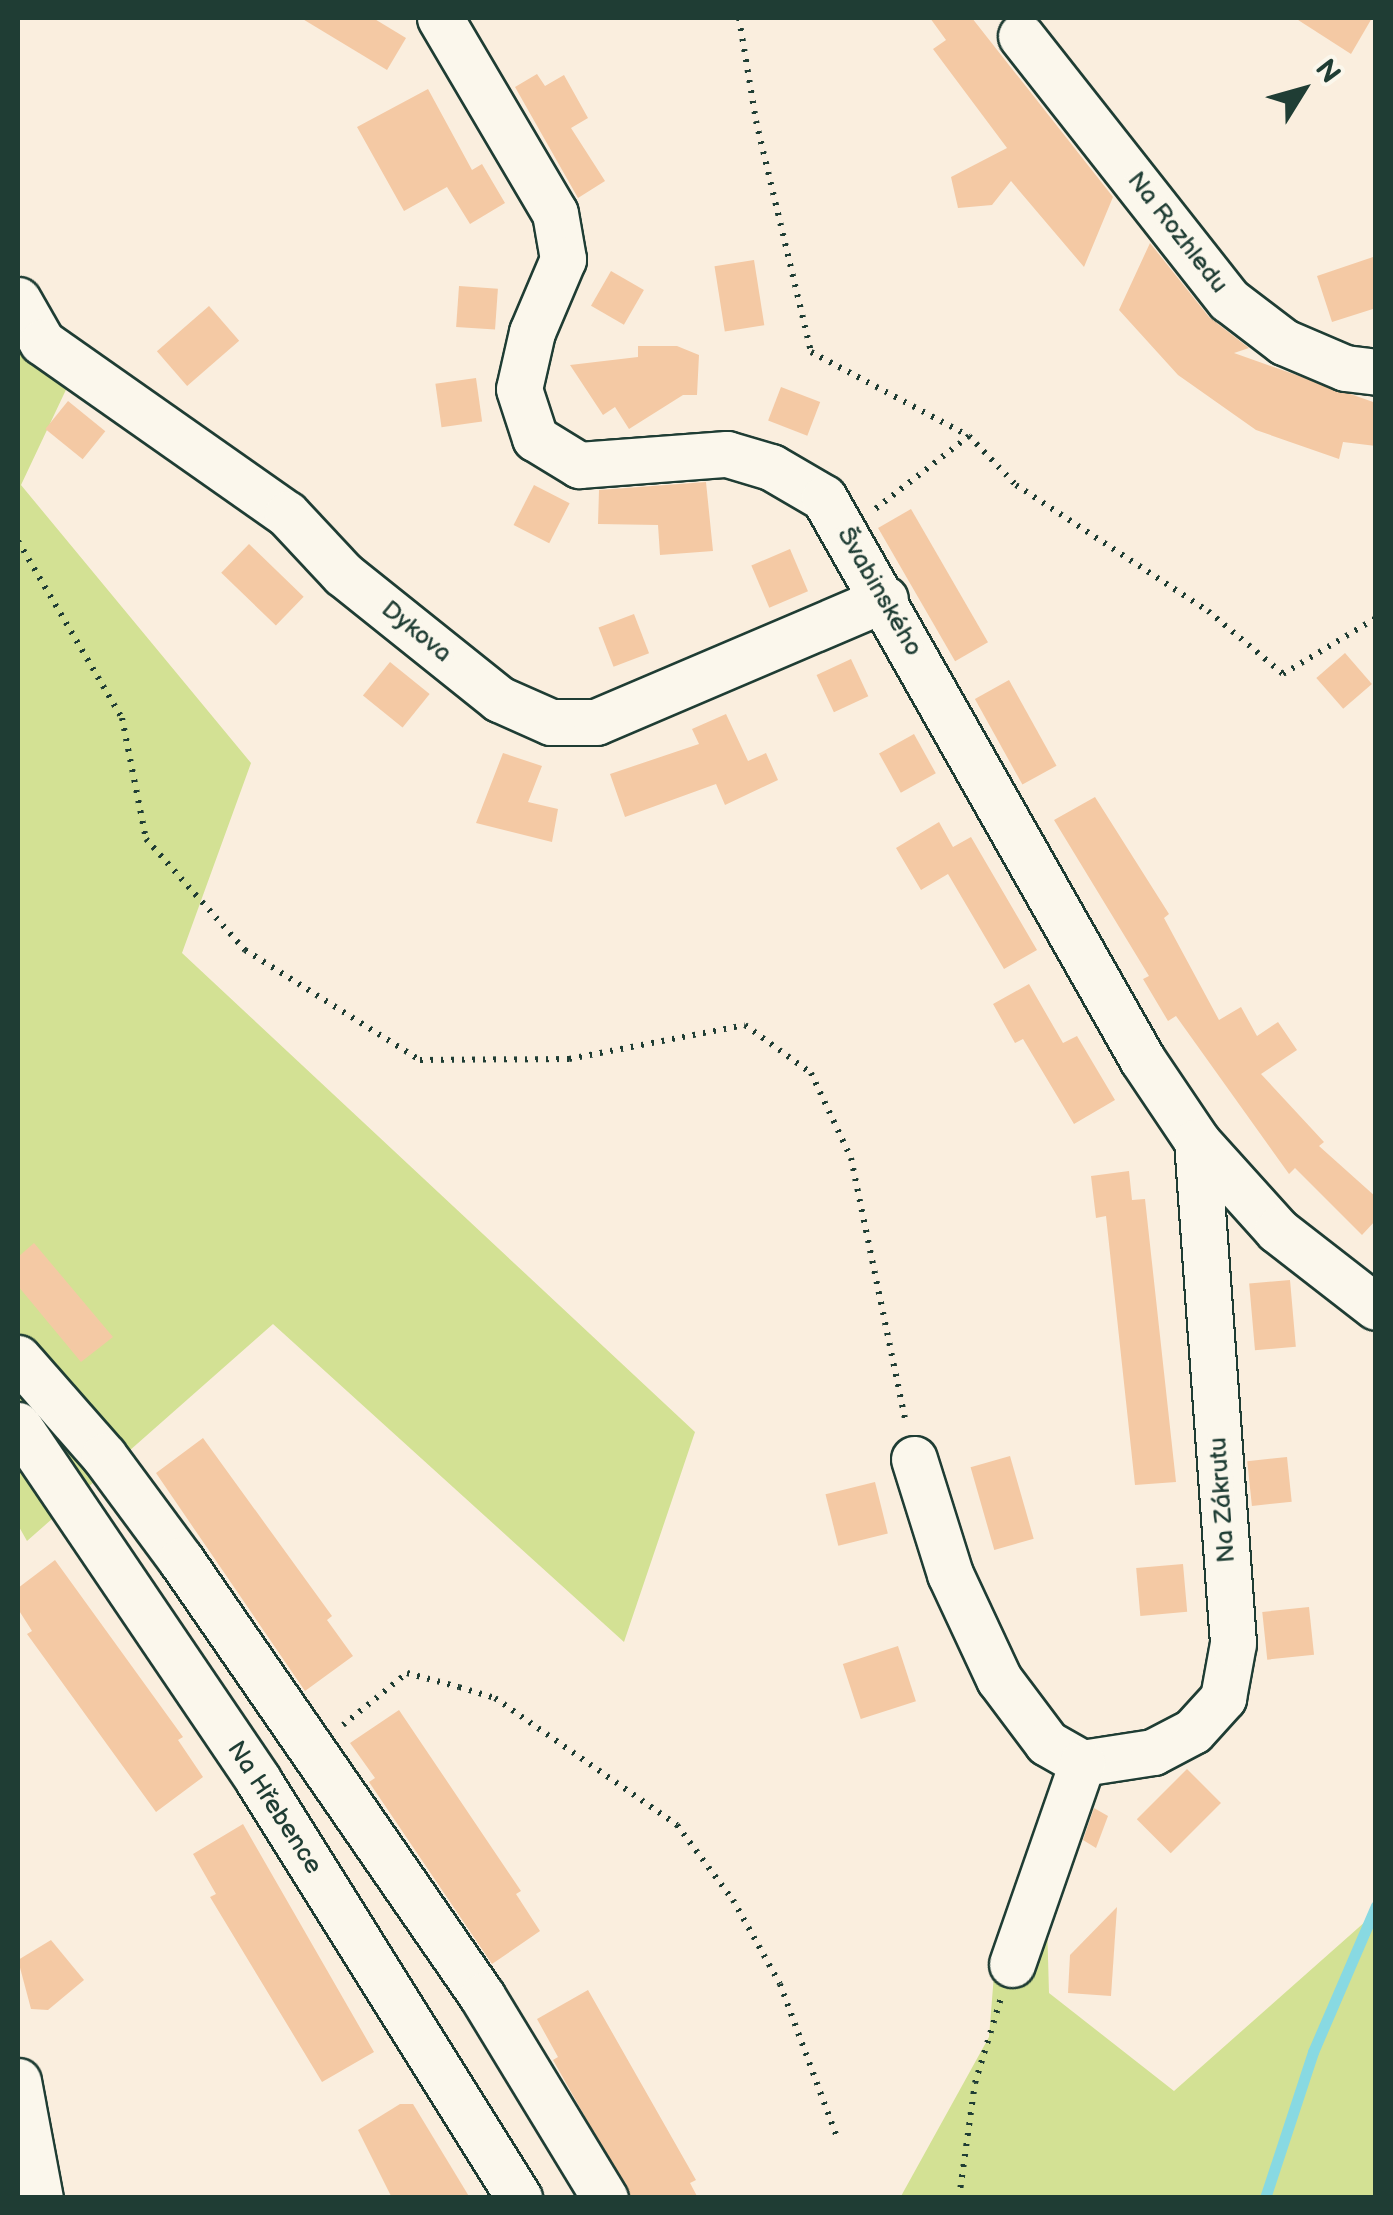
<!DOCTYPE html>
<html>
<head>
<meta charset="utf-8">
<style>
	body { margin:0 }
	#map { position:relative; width:1393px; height:2215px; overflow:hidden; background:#faeede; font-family:"Balsamiq Sans",sans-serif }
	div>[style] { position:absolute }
	.green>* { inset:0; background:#d3e194 }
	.stream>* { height:11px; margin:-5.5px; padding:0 5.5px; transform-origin:5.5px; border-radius:5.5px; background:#88d9e2 }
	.building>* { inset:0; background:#f4c9a4; transform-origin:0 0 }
	.path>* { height:6px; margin-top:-3px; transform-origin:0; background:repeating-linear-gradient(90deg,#1f3d34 0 2.5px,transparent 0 10.5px) }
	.roads { filter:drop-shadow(2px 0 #1f3d34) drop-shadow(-2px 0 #1f3d34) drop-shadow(0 2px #1f3d34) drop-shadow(0 -2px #1f3d34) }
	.minor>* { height:45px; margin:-22.5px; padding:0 22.5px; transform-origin:22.5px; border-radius:22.5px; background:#fbf7ec }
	span { translate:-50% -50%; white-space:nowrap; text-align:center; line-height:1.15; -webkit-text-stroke:10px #fbf7ec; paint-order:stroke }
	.street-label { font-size:25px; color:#1f3d34 }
	.frame { position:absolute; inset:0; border:20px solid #1f3d34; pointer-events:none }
	.north { position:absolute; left:1253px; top:40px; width:100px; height:100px; -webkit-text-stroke:8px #fbf7ec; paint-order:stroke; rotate:53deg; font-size:28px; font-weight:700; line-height:40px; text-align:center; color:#1f3d34 }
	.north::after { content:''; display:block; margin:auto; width:35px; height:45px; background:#1f3d34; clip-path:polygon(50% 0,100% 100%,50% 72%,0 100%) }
</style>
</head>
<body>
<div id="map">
	<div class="green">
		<div style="clip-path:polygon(18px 289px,72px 377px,21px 485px,251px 763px,182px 953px,695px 1432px,624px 1642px,273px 1324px,27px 1541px,18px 1525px)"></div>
		<div style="clip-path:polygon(1044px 1815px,1049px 1993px,1174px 2091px,1375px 1913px,1375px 2197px,900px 2198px,989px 2037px,995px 1962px)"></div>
	</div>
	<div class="stream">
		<div style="left:1265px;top:2198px;width:154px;rotate:-71.8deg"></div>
		<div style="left:1313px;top:2052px;width:159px;rotate:-66.7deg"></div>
	</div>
	<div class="building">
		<div style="clip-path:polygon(301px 18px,373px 18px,406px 38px,387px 70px)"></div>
		<div style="clip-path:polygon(930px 18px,972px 18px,1113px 197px,1084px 267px,1011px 181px,992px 205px,958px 208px,951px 177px,1007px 148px,933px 49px,946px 40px)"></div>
		<div style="clip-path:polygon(1295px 18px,1372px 18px,1351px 54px)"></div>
		<div style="clip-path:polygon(537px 74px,545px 86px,564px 75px,588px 118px,571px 128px,605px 181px,578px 198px,515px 87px)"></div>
		<div style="clip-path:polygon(428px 89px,472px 170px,482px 164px,505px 203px,470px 224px,447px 187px,404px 211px,357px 127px)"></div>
		<div style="clip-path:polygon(1150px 243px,1209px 317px,1249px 348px,1234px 353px,1376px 403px,1376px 446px,1343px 442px,1339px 459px,1256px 430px,1178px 375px,1119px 310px)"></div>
		<div style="clip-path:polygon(1376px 256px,1376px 308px,1332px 322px,1317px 276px)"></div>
		<div style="left:754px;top:260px;width:66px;height:40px;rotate:81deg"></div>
		<div style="left:611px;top:271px;width:38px;height:40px;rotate:30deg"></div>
		<div style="left:459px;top:286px;width:39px;height:41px;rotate:4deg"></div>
		<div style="left:209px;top:306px;width:46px;height:69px;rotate:49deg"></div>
		<div style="clip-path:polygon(638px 346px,677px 346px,699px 355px,697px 395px,683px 395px,629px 429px,615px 407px,603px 415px,570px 365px,638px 357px)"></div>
		<div style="left:476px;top:378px;width:44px;height:41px;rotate:82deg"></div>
		<div style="left:781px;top:387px;width:42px;height:36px;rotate:21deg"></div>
		<div style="left:68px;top:401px;width:48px;height:36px;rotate:39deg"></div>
		<div style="clip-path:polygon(706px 482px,713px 551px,660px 555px,658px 525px,598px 524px,599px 490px)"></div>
		<div style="left:534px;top:485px;width:40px;height:45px;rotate:27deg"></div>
		<div style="left:911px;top:509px;width:154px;height:38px;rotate:60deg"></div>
		<div style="left:249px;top:544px;width:76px;height:40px;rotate:44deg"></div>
		<div style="left:790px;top:549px;width:46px;height:42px;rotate:67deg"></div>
		<div style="left:634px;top:614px;width:42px;height:38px;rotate:69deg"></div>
		<div style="left:1345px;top:653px;width:41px;height:38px;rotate:49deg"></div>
		<div style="left:851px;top:659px;width:41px;height:38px;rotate:65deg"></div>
		<div style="left:390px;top:662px;width:51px;height:43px;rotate:39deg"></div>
		<div style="left:1009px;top:680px;width:98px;height:39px;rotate:61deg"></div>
		<div style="clip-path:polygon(726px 714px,748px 761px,766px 753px,778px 780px,725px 805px,716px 784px,625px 817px,610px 774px,699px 744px,692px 729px)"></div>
		<div style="left:914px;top:734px;width:45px;height:40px;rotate:61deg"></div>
		<div style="clip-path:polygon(503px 753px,542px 766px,528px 802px,558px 809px,552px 842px,476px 823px)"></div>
		<div style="clip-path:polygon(1095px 797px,1169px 914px,1164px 918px,1219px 1020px,1241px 1007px,1257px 1036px,1278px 1022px,1297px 1050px,1261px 1074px,1324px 1142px,1319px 1146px,1376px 1197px,1376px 1220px,1362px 1235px,1295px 1168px,1289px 1174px,1176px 1016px,1168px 1021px,1143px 979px,1149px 976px,1054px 820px)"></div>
		<div style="clip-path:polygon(939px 822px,953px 847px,971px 837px,1037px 950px,1004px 969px,948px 874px,921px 890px,896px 848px)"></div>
		<div style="clip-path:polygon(1029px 984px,1063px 1043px,1077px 1036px,1115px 1100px,1074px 1124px,1023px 1039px,1015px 1043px,993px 1004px)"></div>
		<div style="clip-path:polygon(1129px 1171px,1132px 1200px,1145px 1199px,1176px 1482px,1135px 1485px,1106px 1216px,1096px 1218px,1091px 1176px)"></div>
		<div style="clip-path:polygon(34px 1243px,113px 1337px,81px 1362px,18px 1286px,18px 1257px)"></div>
		<div style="left:1290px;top:1280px;width:67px;height:41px;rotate:85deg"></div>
		<div style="clip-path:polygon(203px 1438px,332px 1616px,327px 1620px,353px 1656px,305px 1691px,156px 1473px)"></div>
		<div style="left:1010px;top:1456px;width:86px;height:41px;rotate:74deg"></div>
		<div style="left:1287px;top:1457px;width:45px;height:40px;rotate:84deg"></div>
		<div style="left:875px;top:1482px;width:53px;height:51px;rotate:76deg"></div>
		<div style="clip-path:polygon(55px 1560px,183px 1737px,178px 1740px,203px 1777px,156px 1812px,27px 1634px,32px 1631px,18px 1609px,18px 1588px)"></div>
		<div style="left:1183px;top:1564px;width:48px;height:47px;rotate:85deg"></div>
		<div style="left:1309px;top:1607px;width:48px;height:47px;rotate:84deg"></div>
		<div style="left:898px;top:1646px;width:58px;height:58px;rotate:72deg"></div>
		<div style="clip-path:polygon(399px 1710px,521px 1891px,516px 1894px,540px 1931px,492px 1964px,369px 1782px,375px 1778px,350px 1743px)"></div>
		<div style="left:1187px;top:1769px;width:48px;height:71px;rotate:45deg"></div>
		<div style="clip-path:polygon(1094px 1808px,1108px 1816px,1096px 1848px,1083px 1840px)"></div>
		<div style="clip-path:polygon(243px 1824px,374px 2052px,322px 2082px,210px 1897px,216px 1894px,193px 1854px)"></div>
		<div style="clip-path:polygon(1117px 1907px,1111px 1996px,1068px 1993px,1070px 1955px)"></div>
		<div style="clip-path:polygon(51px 1940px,84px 1980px,48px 2010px,31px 2009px,18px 1960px)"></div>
		<div style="clip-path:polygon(588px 1990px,696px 2180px,690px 2183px,698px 2198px,631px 2198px,553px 2060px,558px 2057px,537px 2019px)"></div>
		<div style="clip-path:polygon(400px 2104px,413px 2104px,470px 2198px,392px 2198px,358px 2130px)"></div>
	</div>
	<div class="path">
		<div style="left:739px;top:18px;width:104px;rotate:80.6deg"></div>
		<div style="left:756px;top:121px;width:237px;rotate:76.6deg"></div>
		<div style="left:811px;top:352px;width:179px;rotate:28deg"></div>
		<div style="left:969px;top:436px;width:120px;rotate:142.1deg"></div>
		<div style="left:969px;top:436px;width:68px;rotate:46.2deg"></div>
		<div style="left:1016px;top:485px;width:230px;rotate:33.3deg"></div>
		<div style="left:1208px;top:611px;width:98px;rotate:40deg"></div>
		<div style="left:1283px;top:674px;width:109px;rotate:-31.1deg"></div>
		<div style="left:18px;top:541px;width:205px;rotate:59.6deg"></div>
		<div style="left:122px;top:718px;width:123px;rotate:78.8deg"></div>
		<div style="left:146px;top:839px;width:149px;rotate:48.3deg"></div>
		<div style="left:245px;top:950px;width:207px;rotate:32.2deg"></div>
		<div style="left:420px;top:1060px;width:149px;rotate:-0.4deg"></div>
		<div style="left:569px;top:1059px;width:179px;rotate:-10.9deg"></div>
		<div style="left:745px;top:1025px;width:82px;rotate:36deg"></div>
		<div style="left:811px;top:1073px;width:94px;rotate:64.8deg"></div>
		<div style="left:851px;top:1158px;width:271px;rotate:78.3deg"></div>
		<div style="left:343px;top:1725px;width:82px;rotate:-39.1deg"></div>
		<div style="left:407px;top:1673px;width:54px;rotate:15.1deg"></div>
		<div style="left:459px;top:1687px;width:38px;rotate:17deg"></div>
		<div style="left:495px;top:1698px;width:222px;rotate:34.9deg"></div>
		<div style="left:677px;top:1825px;width:94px;rotate:53.3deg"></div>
		<div style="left:733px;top:1900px;width:96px;rotate:60.8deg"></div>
		<div style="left:780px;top:1984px;width:163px;rotate:69.6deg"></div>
		<div style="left:959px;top:2198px;width:116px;rotate:-82.1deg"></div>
		<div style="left:975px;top:2083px;width:89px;rotate:-73deg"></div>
	</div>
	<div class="roads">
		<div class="minor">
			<div style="left:440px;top:18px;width:226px;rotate:59.5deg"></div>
			<div style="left:555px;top:213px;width:47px;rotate:80.1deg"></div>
			<div style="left:563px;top:259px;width:79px;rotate:113deg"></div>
			<div style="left:532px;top:332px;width:58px;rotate:102.8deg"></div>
			<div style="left:519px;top:389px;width:52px;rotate:71.9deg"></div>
			<div style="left:535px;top:438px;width:52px;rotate:31.5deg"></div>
			<div style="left:579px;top:465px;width:148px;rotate:-4.3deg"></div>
			<div style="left:727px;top:454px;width:46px;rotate:16.5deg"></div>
			<div style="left:771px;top:467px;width:61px;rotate:30.3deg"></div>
			<div style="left:824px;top:498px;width:645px;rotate:60.45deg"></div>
			<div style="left:1142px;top:1059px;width:99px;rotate:56.1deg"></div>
			<div style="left:1197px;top:1141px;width:120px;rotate:48deg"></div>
			<div style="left:1277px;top:1230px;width:125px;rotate:37.9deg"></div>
			<div style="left:1021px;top:36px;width:336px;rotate:51.8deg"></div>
			<div style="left:1229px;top:300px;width:69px;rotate:37.4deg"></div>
			<div style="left:1284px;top:342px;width:66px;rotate:23.1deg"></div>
			<div style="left:1345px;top:368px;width:31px;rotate:7deg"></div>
			<div style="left:18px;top:300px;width:48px;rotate:60.3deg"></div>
			<div style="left:42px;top:342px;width:299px;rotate:35.1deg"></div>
			<div style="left:287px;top:514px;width:82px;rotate:47deg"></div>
			<div style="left:343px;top:574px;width:200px;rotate:38.7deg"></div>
			<div style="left:499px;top:699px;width:57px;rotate:23.9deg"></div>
			<div style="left:551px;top:722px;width:45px"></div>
			<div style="left:596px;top:722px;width:314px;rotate:-23.1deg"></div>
			<div style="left:18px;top:1358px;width:130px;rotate:48.7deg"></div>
			<div style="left:104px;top:1456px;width:129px;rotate:53.5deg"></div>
			<div style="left:181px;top:1560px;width:530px;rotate:55.38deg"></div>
			<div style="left:482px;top:1996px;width:237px;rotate:58.7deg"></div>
			<div style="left:18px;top:1425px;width:429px;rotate:55.9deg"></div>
			<div style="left:258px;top:1780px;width:493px;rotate:58deg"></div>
			<div style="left:914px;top:1459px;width:121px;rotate:72.6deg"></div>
			<div style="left:950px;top:1574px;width:116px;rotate:65deg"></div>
			<div style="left:999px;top:1679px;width:80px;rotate:53.1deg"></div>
			<div style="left:1047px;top:1743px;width:40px;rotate:29.7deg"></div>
			<div style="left:1082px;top:1763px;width:72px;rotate:-8.8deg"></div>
			<div style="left:1153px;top:1752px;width:45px;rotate:-27.7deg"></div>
			<div style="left:1193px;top:1731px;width:45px;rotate:-47.7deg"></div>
			<div style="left:1223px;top:1698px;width:56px;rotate:-79.7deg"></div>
			<div style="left:1233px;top:1643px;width:503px;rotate:-94.1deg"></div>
			<div style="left:1012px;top:1964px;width:213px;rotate:-70.8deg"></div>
			<div style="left:18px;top:2081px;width:119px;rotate:79.4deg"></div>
		</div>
	</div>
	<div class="street-label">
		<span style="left:1177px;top:233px;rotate:52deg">Na Rozhledu</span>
		<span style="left:879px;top:592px;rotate:60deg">Švabinského</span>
		<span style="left:416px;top:632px;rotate:39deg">Dykova</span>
		<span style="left:1223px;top:1500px;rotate:-94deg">Na Zákrutu</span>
		<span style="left:274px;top:1808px;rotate:57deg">Na Hřebence</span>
	</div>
	<div class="frame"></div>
	<div class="north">N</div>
</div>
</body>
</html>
